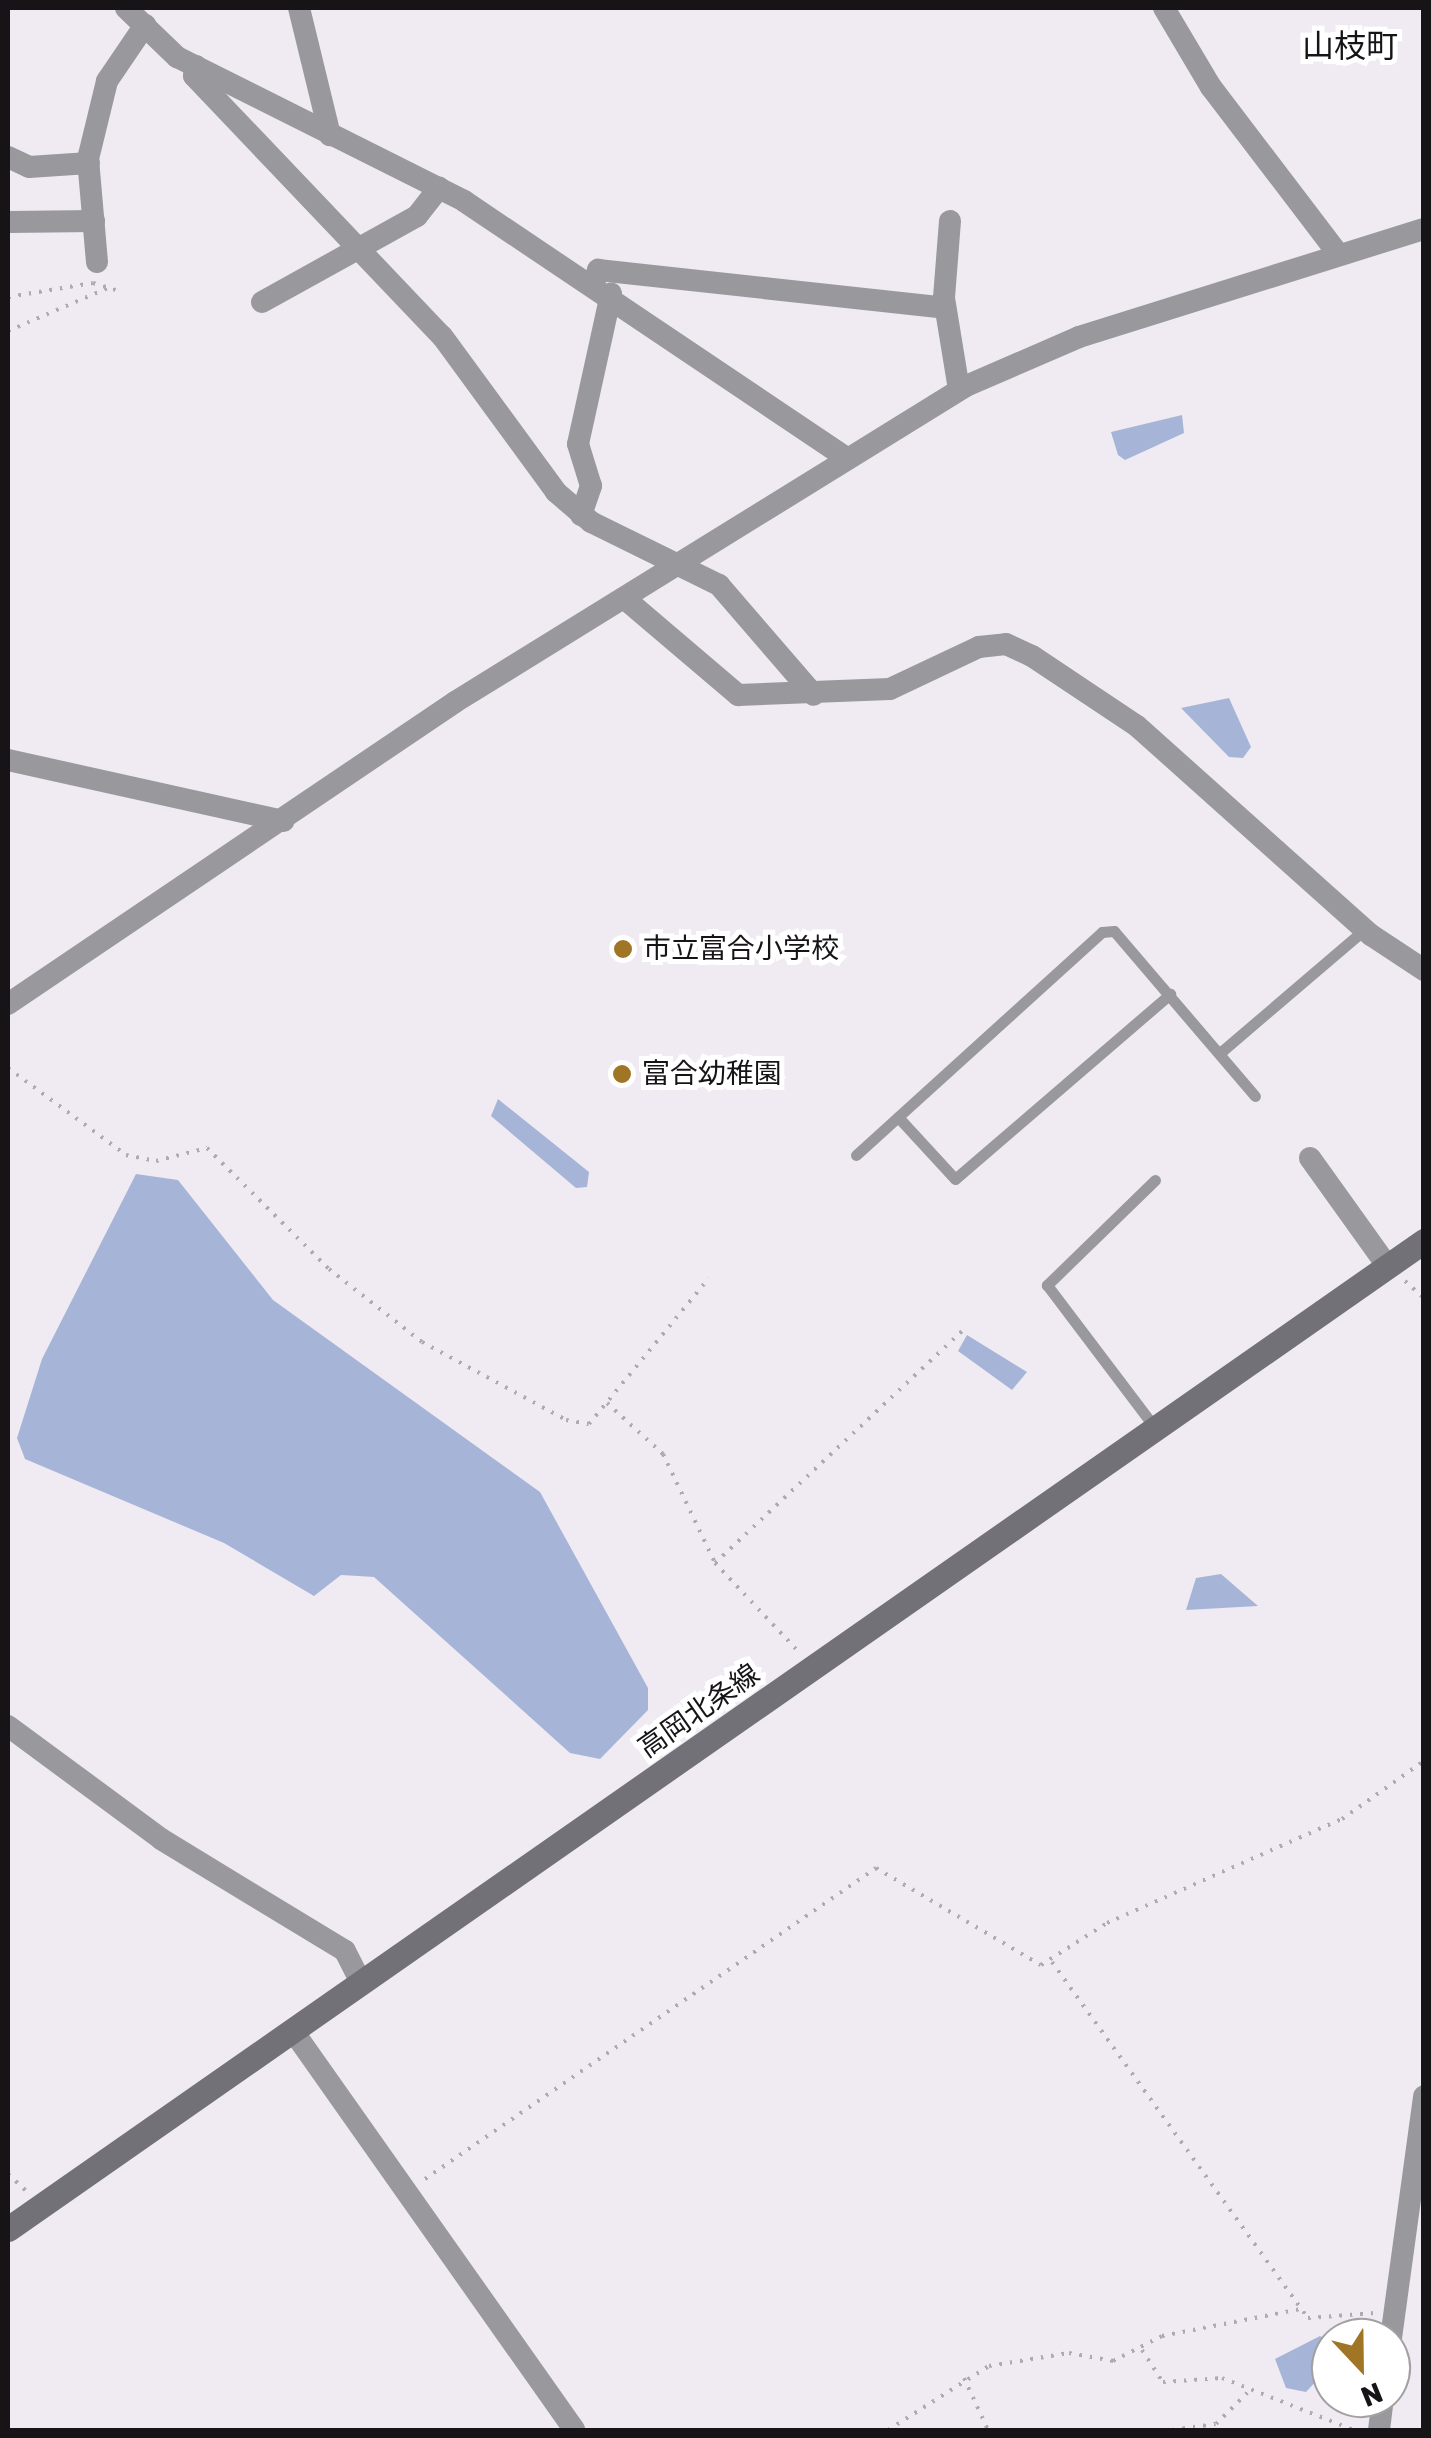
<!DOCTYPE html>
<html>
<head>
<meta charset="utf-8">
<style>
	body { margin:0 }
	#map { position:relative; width:1431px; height:2438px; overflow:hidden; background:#f0ebf3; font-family:Rubik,"Noto Sans JP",sans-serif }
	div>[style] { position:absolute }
	.water>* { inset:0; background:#a6b5d7 }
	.path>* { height:4px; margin-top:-2px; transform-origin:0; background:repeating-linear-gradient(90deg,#afaab1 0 2.5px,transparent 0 10.5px) }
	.lane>* { height:11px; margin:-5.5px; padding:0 5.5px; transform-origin:5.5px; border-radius:5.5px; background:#99999d }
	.street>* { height:22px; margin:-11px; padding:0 11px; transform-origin:11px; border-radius:11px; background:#99999d }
	.secondary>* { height:25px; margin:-12.5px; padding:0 12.5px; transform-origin:12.5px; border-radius:12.5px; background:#727177 }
	.dots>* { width:28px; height:28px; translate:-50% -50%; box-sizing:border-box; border:5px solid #fff; border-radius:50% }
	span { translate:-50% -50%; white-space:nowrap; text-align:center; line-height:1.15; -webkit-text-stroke:10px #fff; paint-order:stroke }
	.poi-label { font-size:28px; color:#161417 }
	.left { translate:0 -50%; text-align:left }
	.street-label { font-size:28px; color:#161417 }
	.quarter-label { font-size:32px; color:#161417 }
	.frame { position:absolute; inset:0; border:10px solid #161417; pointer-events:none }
	.north { position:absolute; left:1311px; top:2318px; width:100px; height:100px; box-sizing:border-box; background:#fff; border:2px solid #a2a1a2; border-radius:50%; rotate:158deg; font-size:28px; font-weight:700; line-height:40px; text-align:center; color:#161417 }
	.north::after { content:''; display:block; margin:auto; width:35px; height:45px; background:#a07525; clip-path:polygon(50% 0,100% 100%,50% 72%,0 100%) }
</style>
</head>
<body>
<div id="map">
	<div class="water">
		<div style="clip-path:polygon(1182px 415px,1184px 433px,1125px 460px,1118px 455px,1111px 432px)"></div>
		<div style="clip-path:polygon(1229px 698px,1251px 747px,1243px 758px,1229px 757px,1181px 708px)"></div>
		<div style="clip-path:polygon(498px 1099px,589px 1172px,587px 1187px,576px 1188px,491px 1116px)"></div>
		<div style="clip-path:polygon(136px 1174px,178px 1180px,273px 1300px,540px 1492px,648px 1688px,648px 1710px,600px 1759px,570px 1753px,374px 1577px,341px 1575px,314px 1596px,224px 1543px,25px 1459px,17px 1438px,42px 1359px)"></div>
		<div style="clip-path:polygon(967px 1335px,1027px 1372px,1012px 1390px,958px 1351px)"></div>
		<div style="clip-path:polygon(1221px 1574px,1258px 1606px,1186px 1610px,1196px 1578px)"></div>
		<div style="clip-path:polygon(1320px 2336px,1331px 2342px,1331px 2390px,1318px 2379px,1306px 2392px,1286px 2388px,1275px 2359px)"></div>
	</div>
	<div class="path">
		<div style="left:8px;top:297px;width:86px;rotate:-9.4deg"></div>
		<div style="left:93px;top:283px;width:31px;rotate:17deg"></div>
		<div style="left:8px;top:331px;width:109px;rotate:-23.3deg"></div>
		<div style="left:8px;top:1068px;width:147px;rotate:36.4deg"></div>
		<div style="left:126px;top:1155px;width:31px;rotate:11deg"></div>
		<div style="left:156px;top:1161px;width:53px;rotate:-14.3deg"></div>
		<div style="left:207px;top:1148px;width:172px;rotate:44.8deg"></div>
		<div style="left:329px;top:1269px;width:118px;rotate:38.1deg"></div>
		<div style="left:422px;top:1342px;width:164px;rotate:28.4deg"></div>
		<div style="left:566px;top:1420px;width:23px;rotate:10deg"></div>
		<div style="left:589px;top:1424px;width:189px;rotate:-50.6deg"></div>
		<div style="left:1405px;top:1281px;width:25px;rotate:42deg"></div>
		<div style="left:607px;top:1403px;width:76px;rotate:42.3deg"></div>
		<div style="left:663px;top:1454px;width:121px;rotate:64.5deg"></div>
		<div style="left:715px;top:1563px;width:120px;rotate:46.7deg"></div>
		<div style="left:715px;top:1563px;width:339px;rotate:-43.2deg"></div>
		<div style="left:1052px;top:1962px;width:438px;rotate:54.3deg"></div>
		<div style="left:1308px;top:2318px;width:67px;rotate:-4.3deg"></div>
		<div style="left:8px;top:2174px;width:25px;rotate:43deg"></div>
		<div style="left:425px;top:2179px;width:548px;rotate:-34.59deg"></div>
		<div style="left:876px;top:1868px;width:191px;rotate:30.5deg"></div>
		<div style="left:1041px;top:1965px;width:78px;rotate:-32.5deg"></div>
		<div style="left:1107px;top:1923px;width:257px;rotate:-23.9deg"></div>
		<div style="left:1342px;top:1819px;width:100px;rotate:-35.3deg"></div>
		<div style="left:1142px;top:2350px;width:38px;rotate:57deg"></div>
		<div style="left:1163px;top:2382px;width:59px;rotate:-3.9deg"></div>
		<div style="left:1222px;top:2378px;width:142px;rotate:21.5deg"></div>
		<div style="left:964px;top:2378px;width:57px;rotate:65.2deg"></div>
		<div style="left:888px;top:2430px;width:120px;rotate:-32.4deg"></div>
		<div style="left:989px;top:2366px;width:81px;rotate:-9.2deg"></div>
		<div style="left:1069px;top:2353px;width:45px;rotate:10.3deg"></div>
		<div style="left:1113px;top:2361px;width:55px;rotate:-27deg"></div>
		<div style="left:1162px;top:2336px;width:142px;rotate:-11deg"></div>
		<div style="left:1172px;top:2430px;width:44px;rotate:-7.8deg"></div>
		<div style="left:1216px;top:2424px;width:48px;rotate:-45deg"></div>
	</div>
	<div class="lane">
		<div style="left:1221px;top:1052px;width:189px;rotate:-40.5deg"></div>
		<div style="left:898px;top:1117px;width:84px;rotate:47.4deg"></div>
		<div style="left:955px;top:1179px;width:284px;rotate:-40.7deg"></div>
		<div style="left:856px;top:1155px;width:332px;rotate:-42.2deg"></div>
		<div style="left:1102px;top:932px;width:12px;rotate:-5deg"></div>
		<div style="left:1114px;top:931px;width:217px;rotate:49.5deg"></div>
		<div style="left:1155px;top:1180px;width:151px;rotate:135.8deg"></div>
		<div style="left:1047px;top:1285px;width:181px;rotate:52.9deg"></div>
	</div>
	<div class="street">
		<div style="left:126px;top:8px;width:71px;rotate:43.9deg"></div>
		<div style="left:177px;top:57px;width:321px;rotate:26.6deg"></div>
		<div style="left:464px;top:201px;width:458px;rotate:33.9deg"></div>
		<div style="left:299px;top:8px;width:131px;rotate:76.3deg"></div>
		<div style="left:1164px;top:8px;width:92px;rotate:59.3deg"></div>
		<div style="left:1211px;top:87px;width:211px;rotate:52.7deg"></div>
		<div style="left:196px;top:66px;width:10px;rotate:101deg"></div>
		<div style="left:194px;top:76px;width:359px;rotate:46.4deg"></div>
		<div style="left:442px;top:336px;width:193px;rotate:53.8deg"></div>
		<div style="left:556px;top:492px;width:46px;rotate:40.6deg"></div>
		<div style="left:591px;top:522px;width:143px;rotate:26.2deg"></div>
		<div style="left:719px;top:585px;width:145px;rotate:49.2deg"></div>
		<div style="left:8px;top:157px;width:23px;rotate:25deg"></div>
		<div style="left:29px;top:167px;width:60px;rotate:-3.8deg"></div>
		<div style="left:950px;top:221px;width:77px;rotate:94.5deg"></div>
		<div style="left:944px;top:298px;width:93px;rotate:80.7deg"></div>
		<div style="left:8px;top:222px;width:86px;rotate:-0.7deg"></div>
		<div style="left:97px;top:262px;width:103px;rotate:-95deg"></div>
		<div style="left:88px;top:159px;width:80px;rotate:-76.3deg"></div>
		<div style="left:107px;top:81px;width:68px;rotate:-55.8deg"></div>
		<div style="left:594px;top:283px;width:14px;rotate:-73deg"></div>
		<div style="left:598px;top:270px;width:349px;rotate:6.2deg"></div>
		<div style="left:262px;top:302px;width:177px;rotate:-29deg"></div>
		<div style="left:417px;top:216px;width:36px;rotate:-52deg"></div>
		<div style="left:581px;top:515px;width:31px;rotate:-71deg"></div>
		<div style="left:591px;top:486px;width:44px;rotate:-107.2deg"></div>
		<div style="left:578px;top:444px;width:154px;rotate:-77.6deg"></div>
		<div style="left:624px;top:598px;width:150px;rotate:40.4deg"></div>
		<div style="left:738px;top:695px;width:152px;rotate:-2.3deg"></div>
		<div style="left:890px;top:689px;width:98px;rotate:-25.3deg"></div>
		<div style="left:979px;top:647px;width:27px;rotate:-6deg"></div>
		<div style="left:1006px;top:644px;width:29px;rotate:25deg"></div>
		<div style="left:1032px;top:656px;width:126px;rotate:33.7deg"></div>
		<div style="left:1137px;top:726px;width:314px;rotate:41.8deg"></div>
		<div style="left:1371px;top:935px;width:64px;rotate:33.4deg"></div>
		<div style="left:8px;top:760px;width:282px;rotate:12.5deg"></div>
		<div style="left:8px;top:1004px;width:539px;rotate:-34.04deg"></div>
		<div style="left:455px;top:702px;width:601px;rotate:-31.73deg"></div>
		<div style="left:966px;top:386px;width:123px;rotate:-23.4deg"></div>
		<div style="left:1079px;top:337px;width:362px;rotate:-17.4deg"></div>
		<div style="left:1310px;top:1158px;width:134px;rotate:54.4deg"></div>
		<div style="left:8px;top:1726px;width:190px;rotate:36.4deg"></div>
		<div style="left:161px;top:1839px;width:215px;rotate:31.3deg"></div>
		<div style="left:345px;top:1951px;width:35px;rotate:63deg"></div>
		<div style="left:293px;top:2031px;width:488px;rotate:54.8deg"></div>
		<div style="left:1391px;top:2338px;width:244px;rotate:-82.2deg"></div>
		<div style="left:1379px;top:2430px;width:32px;rotate:-83deg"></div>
	</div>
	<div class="secondary">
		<div style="left:8px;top:2229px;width:1727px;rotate:-34.91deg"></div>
	</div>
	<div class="dots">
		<div style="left:623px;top:949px;background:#a07525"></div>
		<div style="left:622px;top:1074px;background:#a07525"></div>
	</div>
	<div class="poi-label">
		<span class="left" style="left:643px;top:949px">市立富合小学校</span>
		<span class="left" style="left:642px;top:1074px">富合幼稚園</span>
	</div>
	<div class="street-label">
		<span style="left:699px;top:1711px;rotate:-35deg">高岡北条線</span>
	</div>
	<div class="quarter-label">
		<span style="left:1350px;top:46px">山枝町</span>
	</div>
	<div class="frame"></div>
	<div class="north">N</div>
</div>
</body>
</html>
